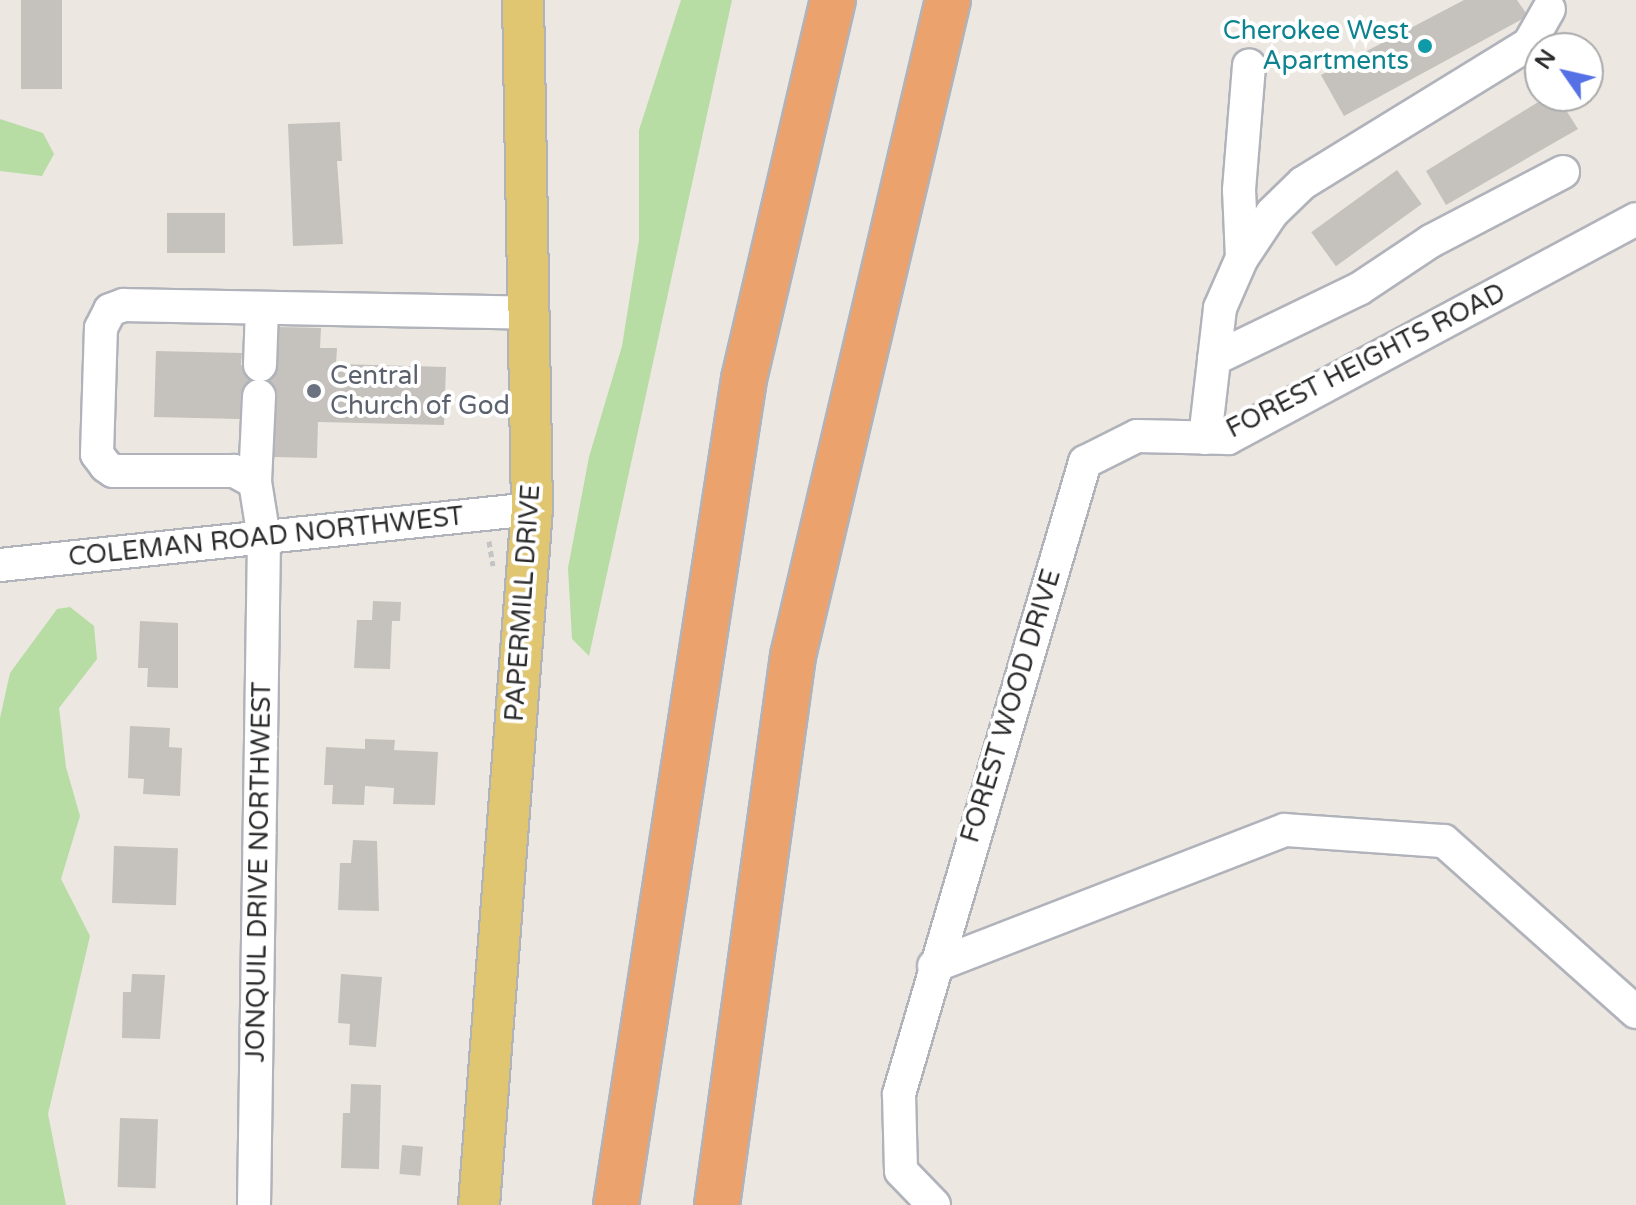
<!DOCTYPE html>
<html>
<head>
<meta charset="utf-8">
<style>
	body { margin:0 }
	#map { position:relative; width:1636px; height:1205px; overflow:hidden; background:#ece7e1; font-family:"Varela Round",sans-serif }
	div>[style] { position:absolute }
	.green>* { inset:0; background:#b7dca4 }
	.building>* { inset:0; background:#c5c1bc; transform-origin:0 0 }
	.path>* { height:5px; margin-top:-2.5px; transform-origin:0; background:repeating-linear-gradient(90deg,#c4c4c4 0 6px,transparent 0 10px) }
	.roads { filter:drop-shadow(2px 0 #b1b3bb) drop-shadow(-2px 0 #b1b3bb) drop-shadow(0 2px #b1b3bb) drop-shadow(0 -2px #b1b3bb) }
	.minor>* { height:32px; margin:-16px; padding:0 16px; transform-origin:16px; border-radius:16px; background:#fff }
	.major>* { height:40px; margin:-20px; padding:0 20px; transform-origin:20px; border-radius:20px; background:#e1c671 }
	.highway>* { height:44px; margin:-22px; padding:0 22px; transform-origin:22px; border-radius:22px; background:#eca26c }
	.dots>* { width:22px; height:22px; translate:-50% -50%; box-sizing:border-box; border:4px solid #fff; border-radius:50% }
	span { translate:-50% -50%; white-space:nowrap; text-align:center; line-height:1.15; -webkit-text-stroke:8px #fff; paint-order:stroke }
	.culture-label { font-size:26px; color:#0d838f }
	.right { translate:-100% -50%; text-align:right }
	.street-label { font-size:26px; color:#2c2c2c }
	.worship-label { font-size:26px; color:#5b616d }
	.left { translate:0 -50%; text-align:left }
	.north { position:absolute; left:1524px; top:32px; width:80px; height:80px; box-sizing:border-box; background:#fff; border:2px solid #ababab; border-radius:50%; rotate:304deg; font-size:22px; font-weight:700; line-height:32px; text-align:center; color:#2c2c2c }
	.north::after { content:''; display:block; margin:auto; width:28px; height:36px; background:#5571e5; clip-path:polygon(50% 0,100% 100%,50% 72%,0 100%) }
</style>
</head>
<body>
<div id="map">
	<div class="green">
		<div style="clip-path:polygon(681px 0,732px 0,589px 656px,572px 639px,568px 568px,589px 457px,622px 346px,639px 240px,639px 130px)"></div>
		<div style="clip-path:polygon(0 119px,43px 133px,54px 154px,42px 176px,0 171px)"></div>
		<div style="clip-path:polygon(70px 607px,94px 626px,97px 659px,59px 708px,66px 767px,80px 816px,61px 879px,90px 936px,48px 1114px,66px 1205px,0 1205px,0 718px,10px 673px,57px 609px)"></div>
	</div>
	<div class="building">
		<div style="left:21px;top:0;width:41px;height:89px"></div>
		<div style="clip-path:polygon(1464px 0,1517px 0,1528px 16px,1344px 116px,1321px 75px)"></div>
		<div style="clip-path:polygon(1548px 96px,1557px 96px,1578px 129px,1446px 205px,1426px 171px)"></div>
		<div style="clip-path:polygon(340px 122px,342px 161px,337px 161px,343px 244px,293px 246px,288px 124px)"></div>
		<div style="left:1397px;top:170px;width:42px;height:106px;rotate:54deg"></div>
		<div style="left:167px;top:213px;width:58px;height:40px"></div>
		<div style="clip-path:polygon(278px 327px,321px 328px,320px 348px,337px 348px,336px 364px,446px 367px,444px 425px,318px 422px,317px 458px,274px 457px,277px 396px,241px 395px,240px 419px,154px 417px,156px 351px,242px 353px,241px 365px,277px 365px)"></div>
		<div style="clip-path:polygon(373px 601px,401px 602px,400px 621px,392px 621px,390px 669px,354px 668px,357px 620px,372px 620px)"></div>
		<div style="clip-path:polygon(140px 621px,178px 623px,178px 688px,147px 687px,148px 668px,138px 668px)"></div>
		<div style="clip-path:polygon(130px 726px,170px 728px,169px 747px,182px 748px,180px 796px,143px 794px,144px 779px,128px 778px)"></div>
		<div style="clip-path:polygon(365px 739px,395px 740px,394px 750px,438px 752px,435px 805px,393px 804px,394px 788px,365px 786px,364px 805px,332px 804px,333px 785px,324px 785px,326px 747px,365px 749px)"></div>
		<div style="clip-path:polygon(353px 840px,377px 841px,379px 911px,338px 910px,340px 863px,351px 863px)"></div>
		<div style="left:114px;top:846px;width:64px;height:57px;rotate:2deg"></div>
		<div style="clip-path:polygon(132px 974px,165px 975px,160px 1039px,122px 1038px,123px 992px,131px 992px)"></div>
		<div style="clip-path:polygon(341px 974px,382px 977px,376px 1047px,349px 1045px,350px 1024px,338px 1023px)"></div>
		<div style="clip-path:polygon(351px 1084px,381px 1085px,379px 1169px,341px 1168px,343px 1113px,350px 1113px)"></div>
		<div style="left:120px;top:1118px;width:38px;height:69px;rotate:2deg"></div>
		<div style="left:402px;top:1145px;width:21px;height:29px;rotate:5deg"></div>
	</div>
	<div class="path">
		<div style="left:489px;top:541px;width:25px;rotate:81deg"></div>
	</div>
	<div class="roads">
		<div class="minor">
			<div style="left:1242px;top:258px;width:68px;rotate:-92.5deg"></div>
			<div style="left:1239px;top:190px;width:125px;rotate:-85.4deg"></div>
			<div style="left:1214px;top:359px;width:161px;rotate:-25.8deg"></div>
			<div style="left:1359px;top:289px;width:87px;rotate:-33.7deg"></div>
			<div style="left:1431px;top:241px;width:149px;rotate:-27.6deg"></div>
			<div style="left:260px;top:365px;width:57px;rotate:-88deg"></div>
			<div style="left:1205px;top:438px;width:131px;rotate:-83.4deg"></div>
			<div style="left:1220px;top:308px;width:55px;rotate:-66.3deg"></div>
			<div style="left:1242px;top:258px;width:54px;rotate:-56.3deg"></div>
			<div style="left:1272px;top:213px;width:43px;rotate:-44.1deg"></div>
			<div style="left:1303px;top:183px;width:265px;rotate:-31.6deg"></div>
			<div style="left:1529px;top:44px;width:40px;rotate:-60.3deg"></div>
			<div style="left:255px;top:482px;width:86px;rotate:-87.3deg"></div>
			<div style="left:0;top:565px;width:535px;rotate:-6.01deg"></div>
			<div style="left:934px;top:966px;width:376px;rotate:-21.2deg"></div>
			<div style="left:1285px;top:830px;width:159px;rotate:4deg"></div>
			<div style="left:1444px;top:841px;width:257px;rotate:41.7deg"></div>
			<div style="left:254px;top:1205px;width:667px;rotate:-89.14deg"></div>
			<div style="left:264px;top:538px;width:57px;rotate:-99.1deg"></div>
			<div style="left:255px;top:482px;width:24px;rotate:-152deg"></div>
			<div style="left:234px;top:471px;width:121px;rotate:180deg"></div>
			<div style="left:113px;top:471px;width:9px;rotate:-144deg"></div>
			<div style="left:106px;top:466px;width:15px;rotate:-127deg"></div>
			<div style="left:97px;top:454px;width:126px;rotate:-88.2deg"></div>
			<div style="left:101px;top:328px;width:20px;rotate:-63deg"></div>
			<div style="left:110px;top:310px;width:15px;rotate:-20deg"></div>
			<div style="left:124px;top:305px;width:404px;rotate:1.1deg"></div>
			<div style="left:934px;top:1205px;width:47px;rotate:-134.1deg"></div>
			<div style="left:901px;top:1171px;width:77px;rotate:-91.5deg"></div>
			<div style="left:899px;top:1094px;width:659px;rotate:-73.6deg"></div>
			<div style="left:1085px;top:462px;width:58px;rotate:-26.6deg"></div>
			<div style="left:1137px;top:436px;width:91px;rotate:1.3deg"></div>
			<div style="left:1228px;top:438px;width:463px;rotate:-28.2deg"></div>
		</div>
		<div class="major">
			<div style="left:479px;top:1205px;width:698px;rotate:-85.65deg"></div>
			<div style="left:532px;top:509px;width:509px;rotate:-91.01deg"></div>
		</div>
		<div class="highway">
			<div style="left:616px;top:1205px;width:836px;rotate:-81.19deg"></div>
			<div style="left:744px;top:379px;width:389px;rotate:-76.8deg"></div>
			<div style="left:717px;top:1205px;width:554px;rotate:-82.12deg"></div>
			<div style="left:793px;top:656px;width:674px;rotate:-76.71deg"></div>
		</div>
	</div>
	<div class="dots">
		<div style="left:1425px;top:46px;background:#0f9aa8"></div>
		<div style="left:314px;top:391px;background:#6b7280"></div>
	</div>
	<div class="culture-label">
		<span class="right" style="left:1409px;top:46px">Cherokee West<br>Apartments</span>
	</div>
	<div class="street-label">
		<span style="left:1366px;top:361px;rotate:-27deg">FOREST HEIGHTS ROAD</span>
		<span style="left:266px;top:537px;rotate:-6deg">COLEMAN ROAD NORTHWEST</span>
		<span style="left:523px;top:603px;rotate:-86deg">PAPERMILL DRIVE</span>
		<span style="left:1011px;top:706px;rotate:-73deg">FOREST WOOD DRIVE</span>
		<span style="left:259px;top:872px;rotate:-89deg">JONQUIL DRIVE NORTHWEST</span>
	</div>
	<div class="worship-label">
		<span class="left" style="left:330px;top:391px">Central<br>Church of God</span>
	</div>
	<div class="north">N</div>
</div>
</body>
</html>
